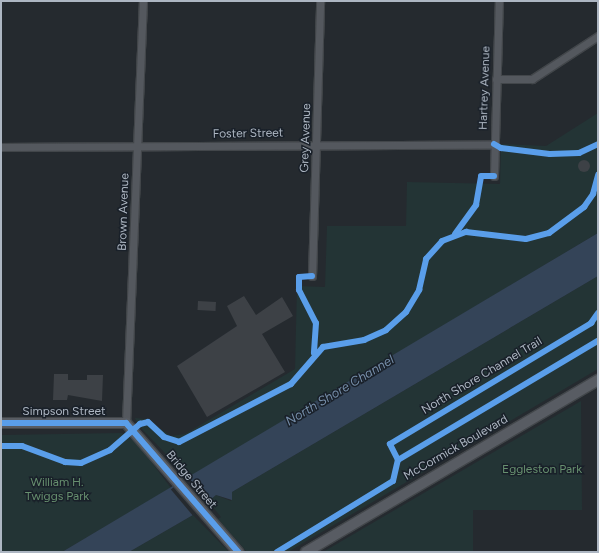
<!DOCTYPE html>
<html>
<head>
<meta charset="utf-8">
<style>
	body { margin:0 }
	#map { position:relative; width:599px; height:553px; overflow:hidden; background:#252a2f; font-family:Figtree,sans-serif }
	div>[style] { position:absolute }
	.green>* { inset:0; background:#233435 }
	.water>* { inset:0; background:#344458 }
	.pier>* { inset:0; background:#252a2f; transform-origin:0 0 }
	.building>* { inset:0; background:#3d4146; transform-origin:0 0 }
	.round { border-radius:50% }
	.roads { filter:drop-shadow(1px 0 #42464a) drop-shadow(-1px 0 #42464a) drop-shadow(0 1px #42464a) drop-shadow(0 -1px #42464a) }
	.street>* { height:7px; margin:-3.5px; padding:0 3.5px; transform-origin:3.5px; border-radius:3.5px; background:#54585e }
	.secondary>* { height:10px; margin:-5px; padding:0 5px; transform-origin:5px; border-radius:5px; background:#585c63 }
	.cycleway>* { height:6px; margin:-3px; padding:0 3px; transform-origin:3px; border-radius:3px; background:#5a9eea }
	span { translate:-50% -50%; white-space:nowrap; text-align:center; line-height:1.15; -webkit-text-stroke:3px #192029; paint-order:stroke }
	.street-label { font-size:12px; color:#adb6c2 }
	.park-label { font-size:12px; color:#67906f }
	.water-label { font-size:13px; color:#768ea9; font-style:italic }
	.frame { position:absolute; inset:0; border:2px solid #adb6c2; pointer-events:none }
</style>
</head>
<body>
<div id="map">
	<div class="green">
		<div style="clip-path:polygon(598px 113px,598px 233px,189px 478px,138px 425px,135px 418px,146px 419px,171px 436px,185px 434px,295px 369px,297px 286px,325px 287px,327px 226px,406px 226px,407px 182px,500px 184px,501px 144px,546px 146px)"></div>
		<div style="clip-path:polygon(598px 276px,598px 369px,288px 552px,247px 552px,218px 519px,221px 517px,208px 501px,216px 495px,231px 501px,232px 492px)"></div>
		<div style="clip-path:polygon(581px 401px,582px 510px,473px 510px,473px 552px,323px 552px)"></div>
		<div style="clip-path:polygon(122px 433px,137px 443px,171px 488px,62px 552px,1px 552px,1px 435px)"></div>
		<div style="clip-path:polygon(193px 515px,229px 552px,129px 552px)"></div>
	</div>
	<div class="water">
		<div style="clip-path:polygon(598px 233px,598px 276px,232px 492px,232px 500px,216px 495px,193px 515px,129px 552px,62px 552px)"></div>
	</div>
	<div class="pier">
		<div style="left:187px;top:476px;width:34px;height:21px;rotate:50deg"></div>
	</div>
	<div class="building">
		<div class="round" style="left:578px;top:160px;width:12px;height:12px"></div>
		<div style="clip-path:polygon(244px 296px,256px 315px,282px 297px,293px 316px,262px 334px,285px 372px,207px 417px,177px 366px,237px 326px,227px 306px)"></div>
		<div style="left:198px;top:301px;width:18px;height:9px;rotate:3deg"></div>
		<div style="clip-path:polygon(54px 374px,68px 374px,68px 380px,87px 380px,87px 375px,103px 375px,102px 401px,68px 395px,67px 400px,53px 400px)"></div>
	</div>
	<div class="roads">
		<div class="street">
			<div style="left:496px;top:79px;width:36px"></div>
			<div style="left:532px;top:79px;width:79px;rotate:-33.1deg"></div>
			<div style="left:1px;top:147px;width:493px;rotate:-0.3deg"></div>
			<div style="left:494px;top:176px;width:175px;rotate:-88.4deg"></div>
			<div style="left:312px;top:276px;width:275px;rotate:-88.3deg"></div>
			<div style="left:126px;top:423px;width:422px;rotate:-87.7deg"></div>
		</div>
		<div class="secondary">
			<div style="left:1px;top:423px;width:125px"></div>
			<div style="left:126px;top:423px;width:171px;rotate:49deg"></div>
			<div style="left:306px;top:552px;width:339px;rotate:-30.5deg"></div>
		</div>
	</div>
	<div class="cycleway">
		<div style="left:494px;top:144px;width:8px;rotate:30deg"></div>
		<div style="left:501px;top:148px;width:49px;rotate:7deg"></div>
		<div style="left:550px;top:154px;width:29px;rotate:-2deg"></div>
		<div style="left:579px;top:153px;width:21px;rotate:-25deg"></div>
		<div style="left:455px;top:234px;width:36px;rotate:-54deg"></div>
		<div style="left:476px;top:205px;width:29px;rotate:-80deg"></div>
		<div style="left:481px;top:176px;width:13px"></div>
		<div style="left:312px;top:276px;width:13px;rotate:176deg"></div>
		<div style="left:299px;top:277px;width:13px;rotate:90deg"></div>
		<div style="left:299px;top:290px;width:37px;rotate:63deg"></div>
		<div style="left:316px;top:323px;width:30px;rotate:94deg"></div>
		<div style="left:1px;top:423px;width:125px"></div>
		<div style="left:126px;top:423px;width:171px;rotate:49deg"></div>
		<div style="left:1px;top:446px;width:21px"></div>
		<div style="left:22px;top:446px;width:46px;rotate:20.4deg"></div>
		<div style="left:65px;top:462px;width:16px;rotate:4deg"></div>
		<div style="left:81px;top:463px;width:32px;rotate:-24deg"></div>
		<div style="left:110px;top:450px;width:40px;rotate:-41deg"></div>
		<div style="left:140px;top:424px;width:8px;rotate:-14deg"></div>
		<div style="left:148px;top:422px;width:22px;rotate:43deg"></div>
		<div style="left:164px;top:437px;width:16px;rotate:18deg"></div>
		<div style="left:179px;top:442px;width:126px;rotate:-27.4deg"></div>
		<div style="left:291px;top:384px;width:49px;rotate:-49.1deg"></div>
		<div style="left:323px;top:347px;width:42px;rotate:-9.7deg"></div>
		<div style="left:364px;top:340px;width:24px;rotate:-24deg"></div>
		<div style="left:386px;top:330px;width:27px;rotate:-42deg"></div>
		<div style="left:406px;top:312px;width:26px;rotate:-59deg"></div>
		<div style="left:419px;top:290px;width:32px;rotate:-77deg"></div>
		<div style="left:426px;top:259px;width:24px;rotate:-48deg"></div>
		<div style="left:442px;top:241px;width:26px;rotate:-21deg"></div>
		<div style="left:466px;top:232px;width:60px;rotate:6.7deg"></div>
		<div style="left:526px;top:239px;width:24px;rotate:-15deg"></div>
		<div style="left:549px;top:233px;width:44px;rotate:-36.6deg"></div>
		<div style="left:584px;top:207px;width:16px;rotate:-55deg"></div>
		<div style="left:593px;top:194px;width:20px;rotate:-75deg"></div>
		<div style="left:398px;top:460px;width:233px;rotate:-30.8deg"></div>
		<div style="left:277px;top:552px;width:136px;rotate:-31.5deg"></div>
		<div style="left:393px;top:481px;width:22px;rotate:-77deg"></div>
		<div style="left:398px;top:460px;width:18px;rotate:-117deg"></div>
		<div style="left:390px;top:444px;width:235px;rotate:-31deg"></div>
		<div style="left:591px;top:323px;width:12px;rotate:-55deg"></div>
	</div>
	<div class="street-label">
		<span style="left:485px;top:88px;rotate:-88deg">Hartrey Avenue</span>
		<span style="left:248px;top:134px;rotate:-1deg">Foster Street</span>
		<span style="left:306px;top:138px;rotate:-88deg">Grey Avenue</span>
		<span style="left:124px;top:212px;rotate:-88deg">Brown Avenue</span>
		<span style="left:482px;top:376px;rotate:-31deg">North Shore Channel Trail</span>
		<span style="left:64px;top:412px">Simpson Street</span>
		<span style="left:456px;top:448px;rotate:-30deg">McCormick Boulevard</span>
		<span style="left:191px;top:480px;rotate:50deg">Bridge Street</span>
	</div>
	<div class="park-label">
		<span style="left:542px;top:470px">Eggleston Park</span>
		<span style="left:57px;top:490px">William H.<br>Twiggs Park</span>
	</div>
	<div class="water-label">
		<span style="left:340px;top:391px;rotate:-31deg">North Shore Channel</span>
	</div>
	<div class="frame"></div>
</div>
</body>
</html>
